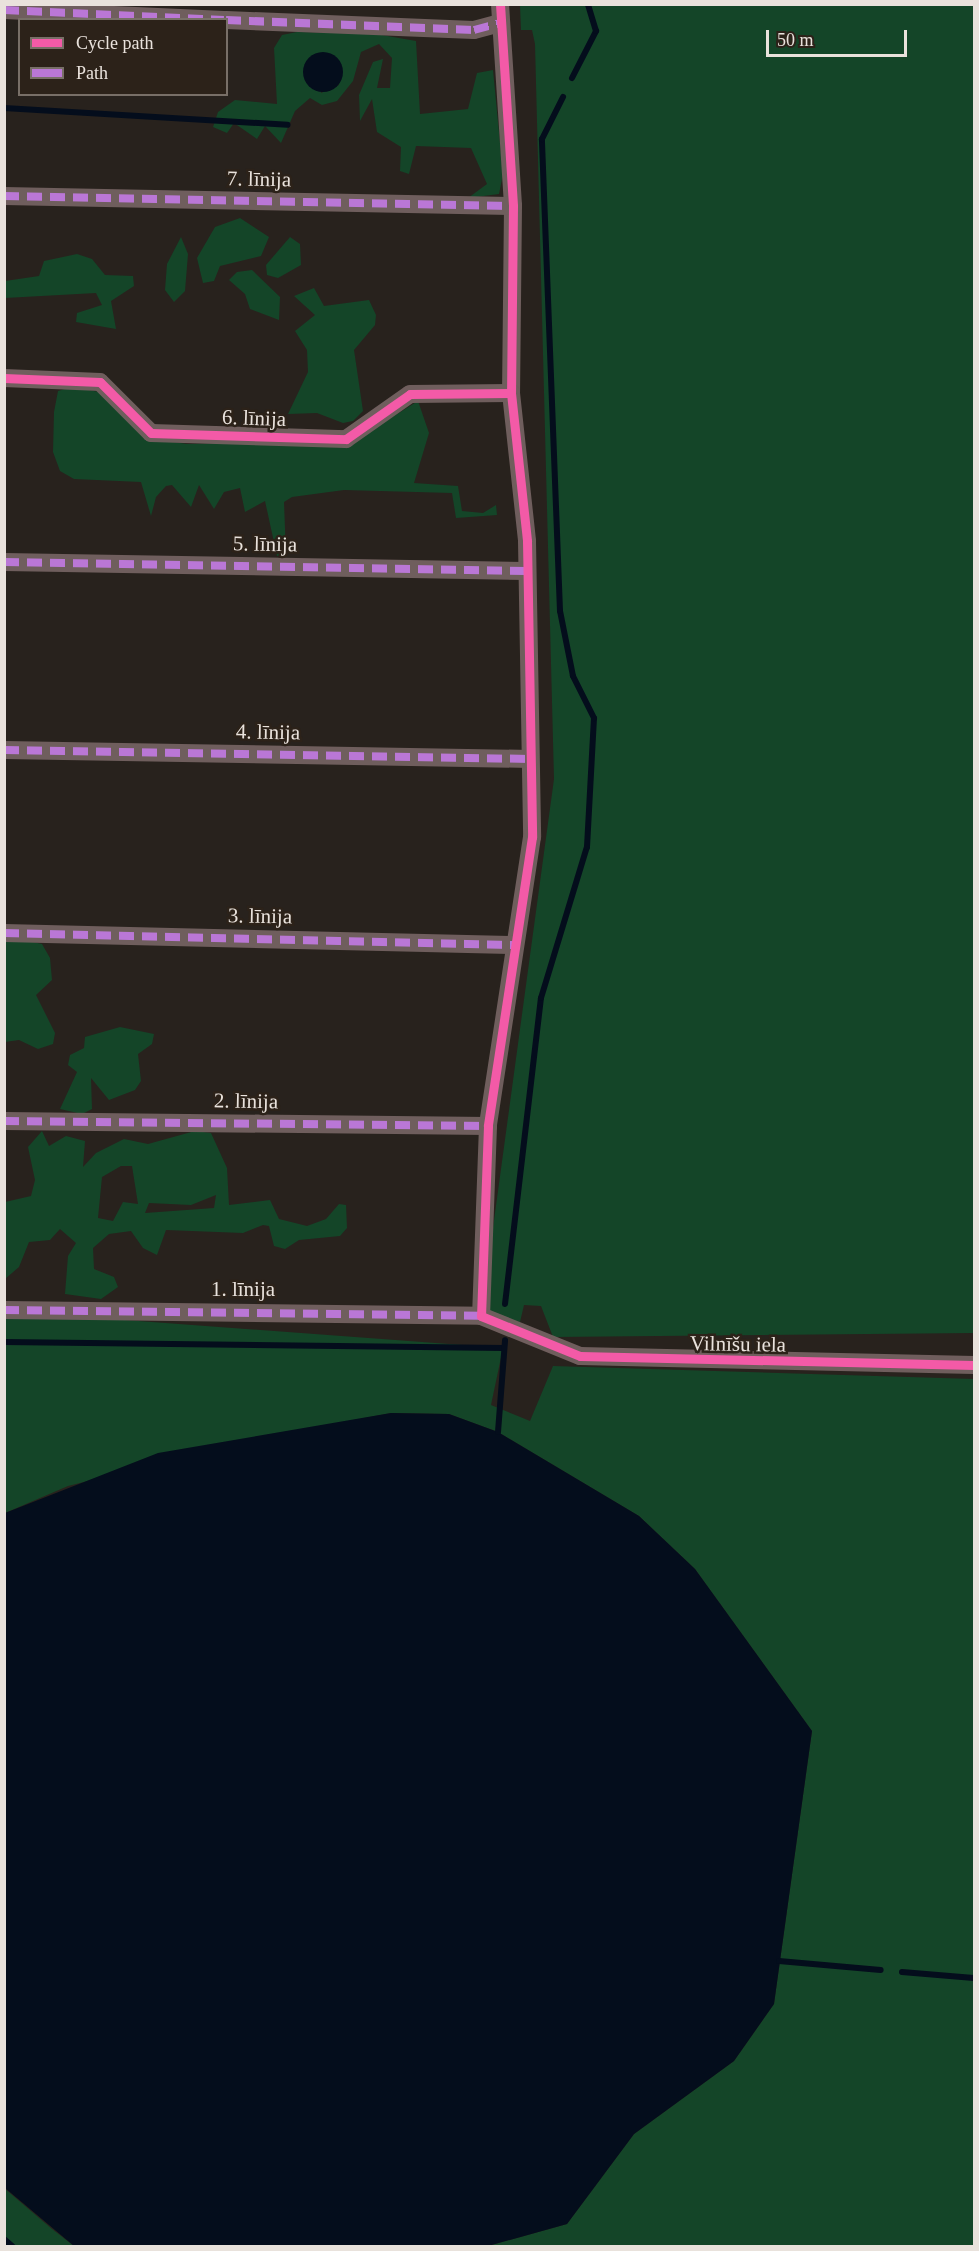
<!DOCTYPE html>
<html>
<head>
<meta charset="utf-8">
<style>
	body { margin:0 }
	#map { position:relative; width:979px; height:2251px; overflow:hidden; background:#28221d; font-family:Georgia,serif }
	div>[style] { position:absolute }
	.green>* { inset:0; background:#144528 }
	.water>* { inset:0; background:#040d1c }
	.round { border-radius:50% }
	.stream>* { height:6px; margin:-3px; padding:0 3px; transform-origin:3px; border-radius:3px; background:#040d1c }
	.street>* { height:18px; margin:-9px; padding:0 9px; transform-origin:9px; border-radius:9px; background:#6f5e5d }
	.quiet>* { height:8px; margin-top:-4px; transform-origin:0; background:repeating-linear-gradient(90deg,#ba77d6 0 15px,transparent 0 23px) }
	.cycleway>* { height:9px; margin:-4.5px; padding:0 4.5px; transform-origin:4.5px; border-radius:4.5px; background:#f35aa7 }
	span { translate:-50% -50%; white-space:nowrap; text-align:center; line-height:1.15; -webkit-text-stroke:5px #2c2219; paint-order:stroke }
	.street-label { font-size:21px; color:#e9e2dc }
	.frame { position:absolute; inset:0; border:6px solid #e9e2dc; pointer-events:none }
	.legend { position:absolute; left:18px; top:18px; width:210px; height:78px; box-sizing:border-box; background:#2c2219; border:2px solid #786f67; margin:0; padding:8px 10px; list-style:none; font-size:18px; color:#e9e2dc }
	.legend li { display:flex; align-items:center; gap:12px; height:30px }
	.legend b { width:30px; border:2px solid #786f67 }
	.scale { position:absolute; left:766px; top:30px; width:141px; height:27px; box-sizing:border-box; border:3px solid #e9e2dc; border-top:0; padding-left:8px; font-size:18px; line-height:21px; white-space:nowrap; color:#e9e2dc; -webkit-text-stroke:4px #2c2219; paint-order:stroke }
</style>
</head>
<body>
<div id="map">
	<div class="green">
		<div style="clip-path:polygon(520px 5px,974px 5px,974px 1333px,553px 1337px,541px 1306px,524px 1305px,520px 1322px,481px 1316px,554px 779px,535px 44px,532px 30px,521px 30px)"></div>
		<div style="clip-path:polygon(evenodd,297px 32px,376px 34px,416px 41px,420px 114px,468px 109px,477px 73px,493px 70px,503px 174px,499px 194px,468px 198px,487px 184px,471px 148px,416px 146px,409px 174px,400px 171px,401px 147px,377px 132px,372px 99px,360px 121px,359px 95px,373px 62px,383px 59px,377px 88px,390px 88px,392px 58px,379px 44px,361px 52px,353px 81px,337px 101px,322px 105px,310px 98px,295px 111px,281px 143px,265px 126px,257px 139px,234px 123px,227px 133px,213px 127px,218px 112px,235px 100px,277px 104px,274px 48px,282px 35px,297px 32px,318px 53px,327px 56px,339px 85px,321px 93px,318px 53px)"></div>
		<div style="clip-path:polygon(240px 218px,269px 237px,261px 256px,220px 266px,214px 281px,203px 283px,197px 258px,215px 227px)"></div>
		<div style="clip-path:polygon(181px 237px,188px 254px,185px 291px,174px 302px,165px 290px,167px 264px)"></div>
		<div style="clip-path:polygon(290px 237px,300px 244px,301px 265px,278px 278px,267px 275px,266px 265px)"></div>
		<div style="clip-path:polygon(77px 254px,92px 259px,105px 275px,133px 276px,134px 286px,111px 301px,116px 329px,76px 322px,77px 313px,102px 305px,96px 293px,5px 298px,5px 281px,39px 276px,44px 261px)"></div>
		<div style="clip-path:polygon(252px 270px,280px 297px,279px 320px,250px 309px,245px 294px,229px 280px,237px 272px)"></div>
		<div style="clip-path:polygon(314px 288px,324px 306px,369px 300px,376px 315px,375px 325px,354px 350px,363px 411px,353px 421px,343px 423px,317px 413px,288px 414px,308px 372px,307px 350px,295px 331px,315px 315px,294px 296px)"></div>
		<div style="clip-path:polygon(72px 387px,99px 392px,166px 441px,187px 444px,354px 441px,418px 401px,429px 433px,414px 483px,458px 486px,462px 511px,483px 513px,496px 505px,497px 515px,456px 518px,452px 493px,344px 490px,292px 497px,284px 502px,286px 555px,277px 556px,265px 501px,245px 512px,240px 488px,224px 492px,214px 509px,199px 485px,191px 507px,172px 485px,166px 486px,156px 497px,151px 516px,141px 482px,74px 479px,60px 471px,53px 452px,54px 412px,58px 391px)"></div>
		<div style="clip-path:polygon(24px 940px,42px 944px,50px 958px,52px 980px,36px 995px,55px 1033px,53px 1044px,38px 1049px,19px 1040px,5px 1042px,5px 941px)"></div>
		<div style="clip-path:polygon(120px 1027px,154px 1034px,152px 1044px,138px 1054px,141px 1081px,135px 1090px,109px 1100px,91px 1078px,92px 1109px,82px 1114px,60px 1109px,77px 1072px,68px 1065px,70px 1055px,84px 1048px,85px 1037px)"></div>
		<div style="clip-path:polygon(evenodd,42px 1131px,49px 1146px,66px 1136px,85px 1141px,83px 1167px,96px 1153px,124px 1139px,148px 1144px,195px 1131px,211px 1133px,227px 1168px,229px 1205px,270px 1200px,279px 1219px,307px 1226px,326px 1219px,339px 1204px,346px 1205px,347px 1228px,340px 1236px,299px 1240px,285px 1249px,274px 1246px,269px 1226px,263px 1225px,243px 1233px,166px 1230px,157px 1255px,143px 1248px,131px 1231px,109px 1234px,93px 1248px,94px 1269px,114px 1277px,118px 1287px,101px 1299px,65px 1294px,68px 1256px,76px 1243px,60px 1229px,50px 1240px,29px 1242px,19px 1267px,5px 1279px,5px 1202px,31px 1196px,35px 1180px,28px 1147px,42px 1131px,132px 1166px,138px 1204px,123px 1202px,113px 1221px,98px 1218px,102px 1177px,121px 1166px,132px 1166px,42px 1131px,216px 1195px,214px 1208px,145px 1213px,149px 1203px,191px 1205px,216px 1195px)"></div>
		<div style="clip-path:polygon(4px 1311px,503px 1348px,491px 1405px,530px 1421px,553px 1366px,974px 1379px,974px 2246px,488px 2246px,567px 2224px,634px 2134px,734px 2061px,774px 2004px,812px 1731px,695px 1569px,639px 1516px,498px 1432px,449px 1414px,391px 1413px,260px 1438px,68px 1486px,5px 1513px)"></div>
		<div style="clip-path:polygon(4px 2188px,52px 2229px,74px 2246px,5px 2246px)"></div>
	</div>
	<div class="water">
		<div class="round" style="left:303px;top:52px;width:40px;height:40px"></div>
		<div style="clip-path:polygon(391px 1413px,449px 1414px,498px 1432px,639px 1516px,695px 1569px,812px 1731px,774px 2004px,734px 2061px,634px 2134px,567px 2224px,488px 2246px,74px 2246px,5px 2188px,5px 1513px,158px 1453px)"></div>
	</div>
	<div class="stream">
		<div style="left:572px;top:78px;width:53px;rotate:-62.9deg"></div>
		<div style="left:596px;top:31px;width:28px;rotate:-107deg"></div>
		<div style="left:4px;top:108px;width:284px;rotate:3.4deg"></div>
		<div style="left:505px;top:1304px;width:308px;rotate:-83.3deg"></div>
		<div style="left:541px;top:998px;width:158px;rotate:-73.1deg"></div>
		<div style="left:587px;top:847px;width:129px;rotate:-86.9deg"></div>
		<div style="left:594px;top:718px;width:47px;rotate:-116.6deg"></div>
		<div style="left:573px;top:676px;width:66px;rotate:-101.3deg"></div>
		<div style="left:560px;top:611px;width:472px;rotate:-92.2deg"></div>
		<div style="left:542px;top:139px;width:47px;rotate:-63.4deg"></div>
		<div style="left:4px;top:1342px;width:499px;rotate:0.7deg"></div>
		<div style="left:498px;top:1432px;width:92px;rotate:-85.6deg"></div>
		<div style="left:779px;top:1961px;width:102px;rotate:5deg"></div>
		<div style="left:902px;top:1972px;width:72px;rotate:4.8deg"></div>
		<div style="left:4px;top:2239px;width:11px;rotate:41deg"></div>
	</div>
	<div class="street">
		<div style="left:500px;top:4px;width:202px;rotate:86.3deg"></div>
		<div style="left:513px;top:206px;width:187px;rotate:90.6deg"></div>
		<div style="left:511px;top:393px;width:149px;rotate:83.8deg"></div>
		<div style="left:527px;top:541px;width:296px;rotate:89deg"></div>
		<div style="left:532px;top:837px;width:292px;rotate:98.7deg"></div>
		<div style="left:488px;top:1126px;width:190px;rotate:92.1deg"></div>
		<div style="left:481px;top:1316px;width:107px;rotate:22deg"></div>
		<div style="left:580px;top:1356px;width:394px;rotate:1.3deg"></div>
		<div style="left:4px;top:10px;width:220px;rotate:2.6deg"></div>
		<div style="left:226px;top:20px;width:248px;rotate:2.3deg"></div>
		<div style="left:474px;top:30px;width:28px;rotate:-15deg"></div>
		<div style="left:4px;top:196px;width:509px;rotate:1.13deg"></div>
		<div style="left:4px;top:378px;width:96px;rotate:2.4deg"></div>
		<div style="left:100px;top:382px;width:72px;rotate:45deg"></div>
		<div style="left:151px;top:433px;width:195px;rotate:1.8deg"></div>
		<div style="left:346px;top:439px;width:78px;rotate:-35.1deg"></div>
		<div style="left:410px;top:394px;width:101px;rotate:-0.6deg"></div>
		<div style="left:4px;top:562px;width:522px;rotate:0.99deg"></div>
		<div style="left:4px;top:750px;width:526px;rotate:0.98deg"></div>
		<div style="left:4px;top:933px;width:510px;rotate:1.35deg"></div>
		<div style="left:4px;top:1121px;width:484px;rotate:0.6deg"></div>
		<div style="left:4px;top:1310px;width:477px;rotate:0.7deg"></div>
	</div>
	<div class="quiet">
		<div style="left:4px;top:10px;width:220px;rotate:2.6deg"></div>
		<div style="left:226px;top:20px;width:248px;rotate:2.3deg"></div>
		<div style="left:474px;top:30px;width:28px;rotate:-15deg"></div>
		<div style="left:4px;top:196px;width:509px;rotate:1.13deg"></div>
		<div style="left:4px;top:562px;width:522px;rotate:0.99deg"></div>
		<div style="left:4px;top:750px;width:526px;rotate:0.98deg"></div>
		<div style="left:4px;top:933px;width:510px;rotate:1.35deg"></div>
		<div style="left:4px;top:1121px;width:484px;rotate:0.6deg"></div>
		<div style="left:4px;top:1310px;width:477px;rotate:0.7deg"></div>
	</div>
	<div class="cycleway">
		<div style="left:500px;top:4px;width:202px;rotate:86.3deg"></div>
		<div style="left:513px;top:206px;width:187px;rotate:90.6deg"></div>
		<div style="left:511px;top:393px;width:149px;rotate:83.8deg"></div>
		<div style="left:527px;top:541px;width:296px;rotate:89deg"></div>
		<div style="left:532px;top:837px;width:292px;rotate:98.7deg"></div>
		<div style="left:488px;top:1126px;width:190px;rotate:92.1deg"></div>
		<div style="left:481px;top:1316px;width:107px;rotate:22deg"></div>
		<div style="left:580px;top:1356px;width:394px;rotate:1.3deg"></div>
		<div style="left:4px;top:378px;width:96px;rotate:2.4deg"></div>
		<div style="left:100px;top:382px;width:72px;rotate:45deg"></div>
		<div style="left:151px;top:433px;width:195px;rotate:1.8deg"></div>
		<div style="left:346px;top:439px;width:78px;rotate:-35.1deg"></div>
		<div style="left:410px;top:394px;width:101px;rotate:-0.6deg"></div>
	</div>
	<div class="street-label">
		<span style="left:259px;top:179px;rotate:1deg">7. līnija</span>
		<span style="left:254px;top:418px;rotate:2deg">6. līnija</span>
		<span style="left:265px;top:544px;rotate:1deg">5. līnija</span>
		<span style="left:268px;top:732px;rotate:1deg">4. līnija</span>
		<span style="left:260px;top:916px;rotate:1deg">3. līnija</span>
		<span style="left:246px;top:1101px;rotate:1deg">2. līnija</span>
		<span style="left:243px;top:1289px">1. līnija</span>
		<span style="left:738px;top:1344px;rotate:1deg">Vilnīšu iela</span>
	</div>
	<div class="frame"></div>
	<ul class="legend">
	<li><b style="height:8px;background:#f35aa7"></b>Cycle path</li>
	<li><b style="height:8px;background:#ba77d6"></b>Path</li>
	</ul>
	<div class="scale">50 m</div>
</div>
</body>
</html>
